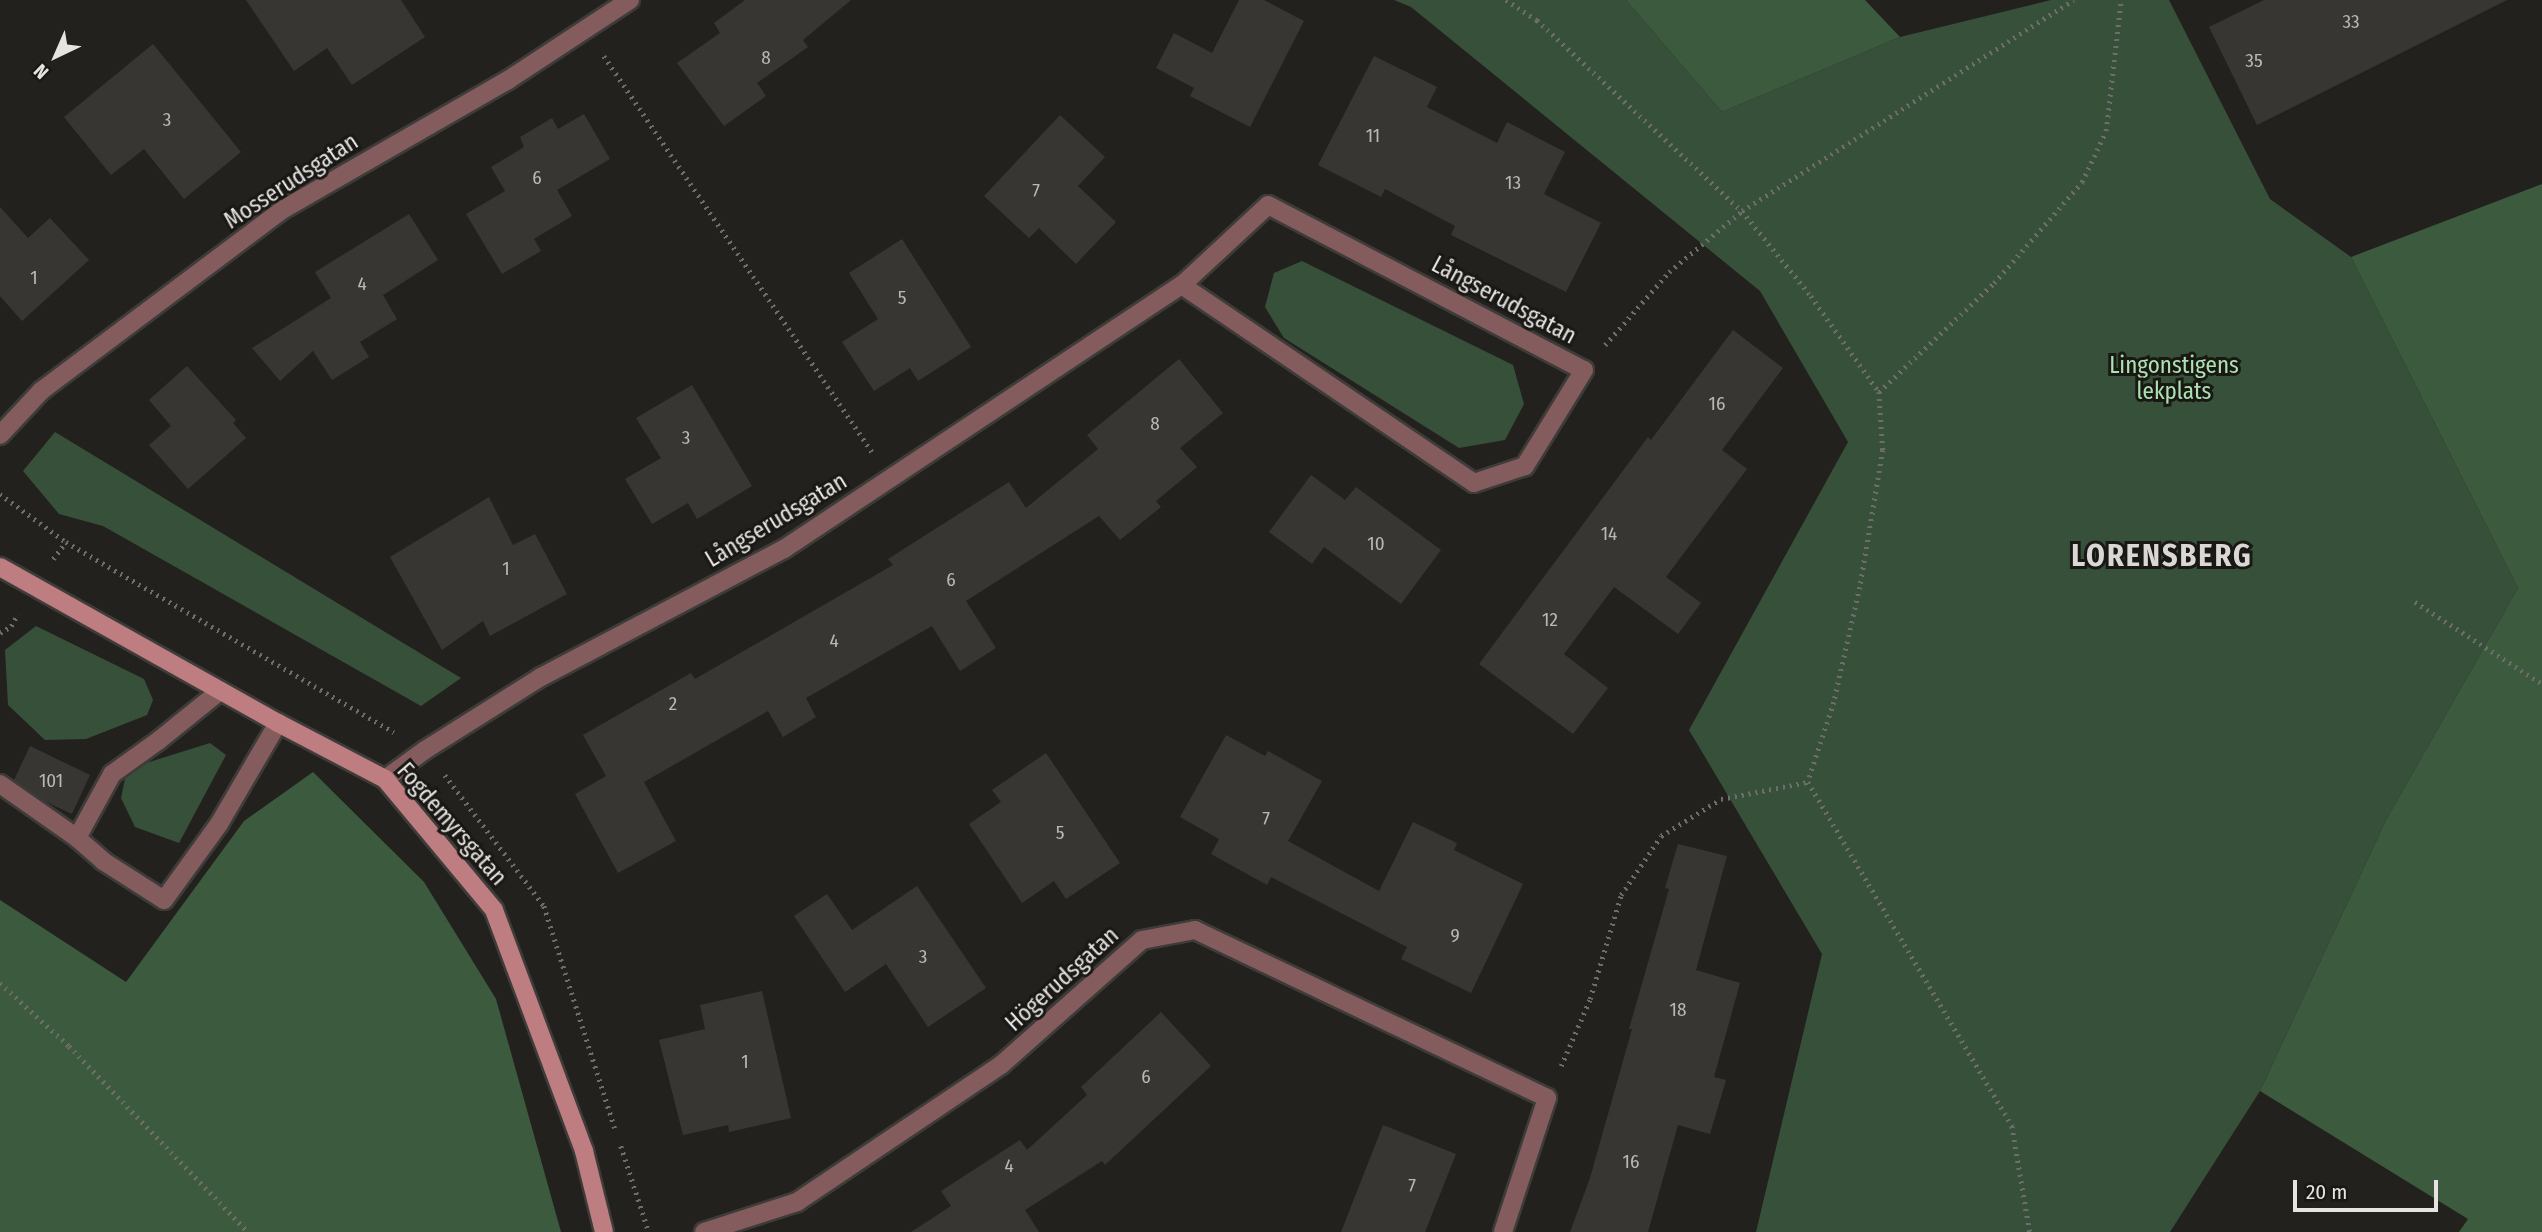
<!DOCTYPE html>
<html>
<head>
<meta charset="utf-8">
<style>
	body { margin:0 }
	#map { position:relative; width:2542px; height:1232px; overflow:hidden; background:#23211e; font-family:"Fira Sans Condensed",sans-serif }
	div>[style] { position:absolute }
	.green>* { inset:0; background:#375039 }
	.forest>* { inset:0; background:#3c5b3e }
	.building>* { inset:0; background:#383633 }
	.path>* { height:4.5px; margin-top:-2.25px; transform-origin:0; background:repeating-linear-gradient(90deg,#6f6d6a 0 2px,transparent 0 7px) }
	.roads { filter:drop-shadow(2px 0 #3e3c39) drop-shadow(-2px 0 #3e3c39) drop-shadow(0 2px #3e3c39) drop-shadow(0 -2px #3e3c39) }
	.lane>* { height:18px; margin:-9px; padding:0 9px; transform-origin:9px; border-radius:9px; background:#855c5e }
	.street>* { height:18px; margin:-9px; padding:0 9px; transform-origin:9px; border-radius:9px; background:#855c5e }
	.secondary>* { height:18px; margin:-9px; padding:0 9px; transform-origin:9px; border-radius:9px; background:#be7d80 }
	span { translate:-50% -50%; white-space:nowrap; text-align:center; line-height:1.15; -webkit-text-stroke:6px #1a1815; paint-order:stroke }
	.number-label { font-size:19px; color:#bab8b6 }
	.number-label span { -webkit-text-stroke-width:0 }
	.street-label { font-size:23px; color:#e6e4e2 }
	.park-label { font-size:23px; color:#ace2af }
	.district-label { font-size:30px; color:#dad7d4; font-weight:700; letter-spacing:2px }
	.north { position:absolute; left:21px; top:21px; width:70px; height:70px; -webkit-text-stroke:5px #1a1815; paint-order:stroke; rotate:224deg; font-size:19px; font-weight:700; line-height:28px; text-align:center; color:#e6e4e2 }
	.north::after { content:''; display:block; margin:auto; width:24px; height:32px; background:#e6e4e2; clip-path:polygon(50% 0,100% 100%,50% 72%,0 100%) }
	.scale { position:absolute; left:2293px; top:1180px; width:145px; height:32px; box-sizing:border-box; border:4px solid #e6e4e2; border-top:0; padding-left:9px; font-size:21px; line-height:24px; white-space:nowrap; color:#e6e4e2; -webkit-text-stroke:5px #1a1815; paint-order:stroke }
</style>
</head>
<body>
<div id="map">
	<div class="green">
		<div style="clip-path:polygon(1394px 0,1626px 0,1722px 112px,1900px 37px,2051px 0,2169px 0,2270px 199px,2351px 257px,2518px 588px,2386px 820px,2260px 1091px,2170px 1232px,1756px 1232px,1822px 954px,1689px 730px,1848px 442px,1760px 291px,1411px 7px)"></div>
		<div style="clip-path:polygon(1302px 261px,1513px 365px,1524px 404px,1505px 440px,1459px 448px,1284px 338px,1265px 307px,1274px 273px)"></div>
		<div style="clip-path:polygon(55px 432px,461px 678px,421px 706px,103px 526px,59px 514px,23px 471px)"></div>
		<div style="clip-path:polygon(36px 626px,144px 679px,153px 700px,147px 715px,86px 739px,45px 740px,8px 705px,5px 650px)"></div>
		<div style="clip-path:polygon(210px 743px,226px 755px,179px 843px,135px 827px,121px 798px,127px 769px)"></div>
	</div>
	<div class="forest">
		<div style="clip-path:polygon(1626px 0,1865px 0,1900px 37px,1722px 112px)"></div>
		<div style="clip-path:polygon(2542px 184px,2542px 1232px,2459px 1232px,2468px 1219px,2260px 1091px,2386px 820px,2518px 588px,2351px 257px)"></div>
		<div style="clip-path:polygon(313px 772px,424px 882px,496px 999px,561px 1232px,0 1232px,0 900px,126px 982px,244px 821px)"></div>
	</div>
	<div class="building">
		<div style="clip-path:polygon(246px 0,401px 0,425px 37px,352px 85px,327px 48px,294px 71px)"></div>
		<div style="clip-path:polygon(745px 0,851px 0,803px 40px,808px 47px,757px 83px,766px 96px,724px 126px,677px 63px,720px 33px,714px 23px)"></div>
		<div style="clip-path:polygon(1239px 0,1264px 0,1304px 21px,1250px 127px,1190px 96px,1194px 88px,1156px 68px,1174px 33px,1212px 53px)"></div>
		<div style="clip-path:polygon(2264px 0,2507px 0,2257px 125px,2209px 27px)"></div>
		<div style="clip-path:polygon(153px 44px,241px 152px,184px 199px,144px 149px,111px 175px,64px 117px)"></div>
		<div style="clip-path:polygon(1374px 56px,1437px 87px,1427px 107px,1497px 143px,1507px 122px,1565px 152px,1544px 194px,1601px 223px,1566px 292px,1451px 235px,1455px 226px,1385px 189px,1381px 197px,1318px 165px)"></div>
		<div style="clip-path:polygon(584px 114px,610px 159px,557px 190px,572px 216px,534px 239px,541px 251px,502px 274px,466px 214px,505px 191px,491px 167px,524px 147px,520px 137px,552px 118px,558px 129px)"></div>
		<div style="clip-path:polygon(1060px 115px,1105px 157px,1078px 186px,1116px 222px,1076px 264px,1039px 228px,1029px 238px,984px 196px)"></div>
		<div style="clip-path:polygon(0 207px,28px 238px,50px 218px,89px 260px,22px 321px,0 296px)"></div>
		<div style="clip-path:polygon(409px 214px,438px 260px,383px 295px,397px 319px,360px 342px,369px 357px,332px 380px,313px 351px,280px 381px,252px 348px,331px 298px,315px 272px)"></div>
		<div style="clip-path:polygon(902px 239px,971px 347px,918px 381px,910px 368px,874px 391px,842px 342px,878px 319px,849px 273px)"></div>
		<div style="clip-path:polygon(1733px 330px,1783px 368px,1722px 450px,1747px 469px,1666px 577px,1701px 603px,1678px 634px,1614px 587px,1564px 654px,1608px 688px,1573px 734px,1479px 664px,1648px 437px,1651px 440px)"></div>
		<div style="clip-path:polygon(1179px 359px,1223px 413px,1180px 448px,1197px 467px,1156px 501px,1161px 507px,1120px 540px,1099px 516px,966px 601px,996px 648px,960px 671px,932px 626px,806px 698px,816px 717px,783px 737px,768px 711px,644px 782px,676px 841px,618px 873px,575px 794px,606px 776px,583px 735px,691px 673px,695px 679px,893px 565px,888px 559px,1009px 482px,1026px 508px,1098px 449px,1087px 435px)"></div>
		<div style="clip-path:polygon(187px 366px,236px 420px,233px 423px,246px 438px,188px 489px,149px 445px,171px 426px,149px 400px)"></div>
		<div style="clip-path:polygon(692px 385px,752px 486px,697px 519px,688px 503px,652px 524px,625px 479px,661px 458px,636px 418px)"></div>
		<div style="clip-path:polygon(1311px 475px,1345px 500px,1356px 487px,1441px 550px,1401px 604px,1324px 547px,1312px 564px,1269px 532px)"></div>
		<div style="clip-path:polygon(489px 497px,513px 545px,535px 534px,567px 594px,490px 636px,483px 621px,442px 650px,390px 557px)"></div>
		<div style="clip-path:polygon(1226px 735px,1265px 756px,1268px 751px,1322px 781px,1288px 841px,1379px 891px,1413px 822px,1457px 843px,1454px 850px,1523px 884px,1471px 993px,1401px 959px,1407px 947px,1271px 877px,1267px 885px,1211px 854px,1219px 839px,1180px 817px)"></div>
		<div style="clip-path:polygon(30px 746px,90px 775px,72px 814px,46px 802px,14px 780px)"></div>
		<div style="clip-path:polygon(1046px 753px,1120px 863px,1066px 899px,1054px 881px,1022px 903px,969px 824px,1001px 802px,992px 790px)"></div>
		<div style="clip-path:polygon(1678px 844px,1727px 856px,1696px 970px,1740px 983px,1714px 1077px,1726px 1080px,1710px 1134px,1678px 1125px,1648px 1232px,1570px 1232px,1590px 1178px,1632px 1029px,1629px 1029px,1669px 889px,1665px 888px)"></div>
		<div style="clip-path:polygon(917px 886px,986px 988px,928px 1027px,886px 964px,845px 992px,794px 916px,827px 894px,852px 930px)"></div>
		<div style="clip-path:polygon(762px 991px,791px 1118px,729px 1132px,728px 1125px,683px 1135px,659px 1040px,705px 1029px,700px 1005px)"></div>
		<div style="clip-path:polygon(1161px 1012px,1211px 1066px,1105px 1165px,1102px 1161px,1025px 1210px,1039px 1232px,911px 1232px,951px 1206px,941px 1191px,1020px 1140px,1027px 1150px,1087px 1095px,1081px 1087px)"></div>
		<div style="clip-path:polygon(1383px 1125px,1456px 1154px,1425px 1232px,1341px 1232px)"></div>
	</div>
	<div class="path">
		<div style="left:1506px;top:0;width:37px;rotate:33deg"></div>
		<div style="left:1537px;top:20px;width:280px;rotate:43deg"></div>
		<div style="left:1742px;top:211px;width:109px;rotate:50.9deg"></div>
		<div style="left:1811px;top:296px;width:118px;rotate:54.7deg"></div>
		<div style="left:1879px;top:392px;width:58px;rotate:86.1deg"></div>
		<div style="left:1883px;top:450px;width:139px;rotate:99.5deg"></div>
		<div style="left:1860px;top:587px;width:118px;rotate:102.7deg"></div>
		<div style="left:1834px;top:702px;width:84px;rotate:108deg"></div>
		<div style="left:1808px;top:782px;width:400px;rotate:59.3deg"></div>
		<div style="left:2012px;top:1126px;width:108px;rotate:80.4deg"></div>
		<div style="left:604px;top:56px;width:478px;rotate:55.9deg"></div>
		<div style="left:1605px;top:345px;width:97px;rotate:-48.8deg"></div>
		<div style="left:1669px;top:272px;width:95px;rotate:-39.9deg"></div>
		<div style="left:1742px;top:211px;width:393px;rotate:-32.5deg"></div>
		<div style="left:1879px;top:392px;width:158px;rotate:-43.5deg"></div>
		<div style="left:1994px;top:283px;width:134px;rotate:-48.9deg"></div>
		<div style="left:2082px;top:182px;width:56px;rotate:-64.8deg"></div>
		<div style="left:2106px;top:131px;width:132px;rotate:-83.5deg"></div>
		<div style="left:0;top:494px;width:82px;rotate:36deg"></div>
		<div style="left:66px;top:542px;width:379px;rotate:30.1deg"></div>
		<div style="left:53px;top:559px;width:21px;rotate:-53deg"></div>
		<div style="left:2415px;top:602px;width:151px;rotate:32.8deg"></div>
		<div style="left:0;top:633px;width:13px;rotate:-32deg"></div>
		<div style="left:11px;top:626px;width:14px;rotate:-60deg"></div>
		<div style="left:445px;top:775px;width:164px;rotate:52.9deg"></div>
		<div style="left:544px;top:906px;width:233px;rotate:72.3deg"></div>
		<div style="left:0;top:983px;width:93px;rotate:42.4deg"></div>
		<div style="left:69px;top:1046px;width:258px;rotate:46.1deg"></div>
		<div style="left:1561px;top:1066px;width:73px;rotate:-66.6deg"></div>
		<div style="left:1590px;top:999px;width:109px;rotate:-73.4deg"></div>
		<div style="left:1621px;top:895px;width:71px;rotate:-55.9deg"></div>
		<div style="left:1661px;top:836px;width:70px;rotate:-31.7deg"></div>
		<div style="left:1721px;top:799px;width:89px;rotate:-11.1deg"></div>
		<div style="left:621px;top:1146px;width:90px;rotate:72deg"></div>
	</div>
	<div class="roads">
		<div class="lane">
			<div style="left:0;top:784px;width:94px;rotate:35deg"></div>
			<div style="left:77px;top:838px;width:73px;rotate:-61.3deg"></div>
			<div style="left:112px;top:774px;width:57px;rotate:-35.7deg"></div>
			<div style="left:158px;top:741px;width:80px;rotate:-38.9deg"></div>
			<div style="left:77px;top:838px;width:35px;rotate:41deg"></div>
			<div style="left:103px;top:861px;width:72px;rotate:32.6deg"></div>
			<div style="left:164px;top:900px;width:94px;rotate:-54.1deg"></div>
			<div style="left:219px;top:824px;width:117px;rotate:-59.7deg"></div>
		</div>
		<div class="street">
			<div style="left:0;top:435px;width:60px;rotate:-47deg"></div>
			<div style="left:41px;top:391px;width:301px;rotate:-36.9deg"></div>
			<div style="left:282px;top:210px;width:261px;rotate:-29.9deg"></div>
			<div style="left:508px;top:80px;width:146px;rotate:-33.3deg"></div>
			<div style="left:385px;top:779px;width:49px;rotate:-35.9deg"></div>
			<div style="left:425px;top:750px;width:137px;rotate:-32.2deg"></div>
			<div style="left:541px;top:677px;width:275px;rotate:-27.8deg"></div>
			<div style="left:784px;top:549px;width:478px;rotate:-33.6deg"></div>
			<div style="left:1182px;top:285px;width:117px;rotate:-42.9deg"></div>
			<div style="left:1268px;top:205px;width:356px;rotate:27.6deg"></div>
			<div style="left:1584px;top:370px;width:113px;rotate:121.6deg"></div>
			<div style="left:1525px;top:466px;width:54px;rotate:161.6deg"></div>
			<div style="left:1474px;top:483px;width:353px;rotate:-145.9deg"></div>
			<div style="left:704px;top:1232px;width:98px;rotate:-17.9deg"></div>
			<div style="left:797px;top:1202px;width:246px;rotate:-33.9deg"></div>
			<div style="left:1001px;top:1065px;width:188px;rotate:-41.6deg"></div>
			<div style="left:1142px;top:940px;width:54px;rotate:-10.7deg"></div>
			<div style="left:1195px;top:930px;width:390px;rotate:25.5deg"></div>
			<div style="left:1547px;top:1098px;width:141px;rotate:108.2deg"></div>
		</div>
		<div class="secondary">
			<div style="left:0;top:567px;width:319px;rotate:29.3deg"></div>
			<div style="left:278px;top:723px;width:121px;rotate:27.6deg"></div>
			<div style="left:385px;top:779px;width:170px;rotate:50.2deg"></div>
			<div style="left:494px;top:910px;width:257px;rotate:69.5deg"></div>
			<div style="left:584px;top:1151px;width:83px;rotate:76.1deg"></div>
		</div>
	</div>
	<div class="number-label">
		<span style="left:2351px;top:22px">33</span>
		<span style="left:766px;top:58px">8</span>
		<span style="left:2254px;top:61px">35</span>
		<span style="left:167px;top:120px">3</span>
		<span style="left:1373px;top:136px">11</span>
		<span style="left:537px;top:178px">6</span>
		<span style="left:1513px;top:183px">13</span>
		<span style="left:1036px;top:191px">7</span>
		<span style="left:34px;top:278px">1</span>
		<span style="left:362px;top:284px">4</span>
		<span style="left:902px;top:298px">5</span>
		<span style="left:1717px;top:404px">16</span>
		<span style="left:1155px;top:424px">8</span>
		<span style="left:686px;top:438px">3</span>
		<span style="left:1609px;top:534px">14</span>
		<span style="left:1376px;top:544px">10</span>
		<span style="left:506px;top:569px">1</span>
		<span style="left:951px;top:580px">6</span>
		<span style="left:1550px;top:620px">12</span>
		<span style="left:834px;top:641px">4</span>
		<span style="left:673px;top:704px">2</span>
		<span style="left:51px;top:781px">101</span>
		<span style="left:1266px;top:819px">7</span>
		<span style="left:1060px;top:833px">5</span>
		<span style="left:1455px;top:936px">9</span>
		<span style="left:923px;top:957px">3</span>
		<span style="left:1678px;top:1010px">18</span>
		<span style="left:745px;top:1062px">1</span>
		<span style="left:1146px;top:1077px">6</span>
		<span style="left:1631px;top:1162px">16</span>
		<span style="left:1009px;top:1166px">4</span>
		<span style="left:1412px;top:1186px">7</span>
	</div>
	<div class="street-label">
		<span style="left:291px;top:181px;rotate:-33deg">Mosserudsgatan</span>
		<span style="left:1504px;top:300px;rotate:28deg">Långserudsgatan</span>
		<span style="left:776px;top:520px;rotate:-31deg">Långserudsgatan</span>
		<span style="left:452px;top:824px;rotate:49deg">Fogdemyrsgatan</span>
		<span style="left:1062px;top:979px;rotate:-42deg">Högerudsgatan</span>
	</div>
	<div class="park-label">
		<span style="left:2174px;top:378px">Lingonstigens<br>lekplats</span>
	</div>
	<div class="district-label">
		<span style="left:2162px;top:556px">LORENSBERG</span>
	</div>
	<div class="north">N</div>
	<div class="scale">20 m</div>
</div>
</body>
</html>
